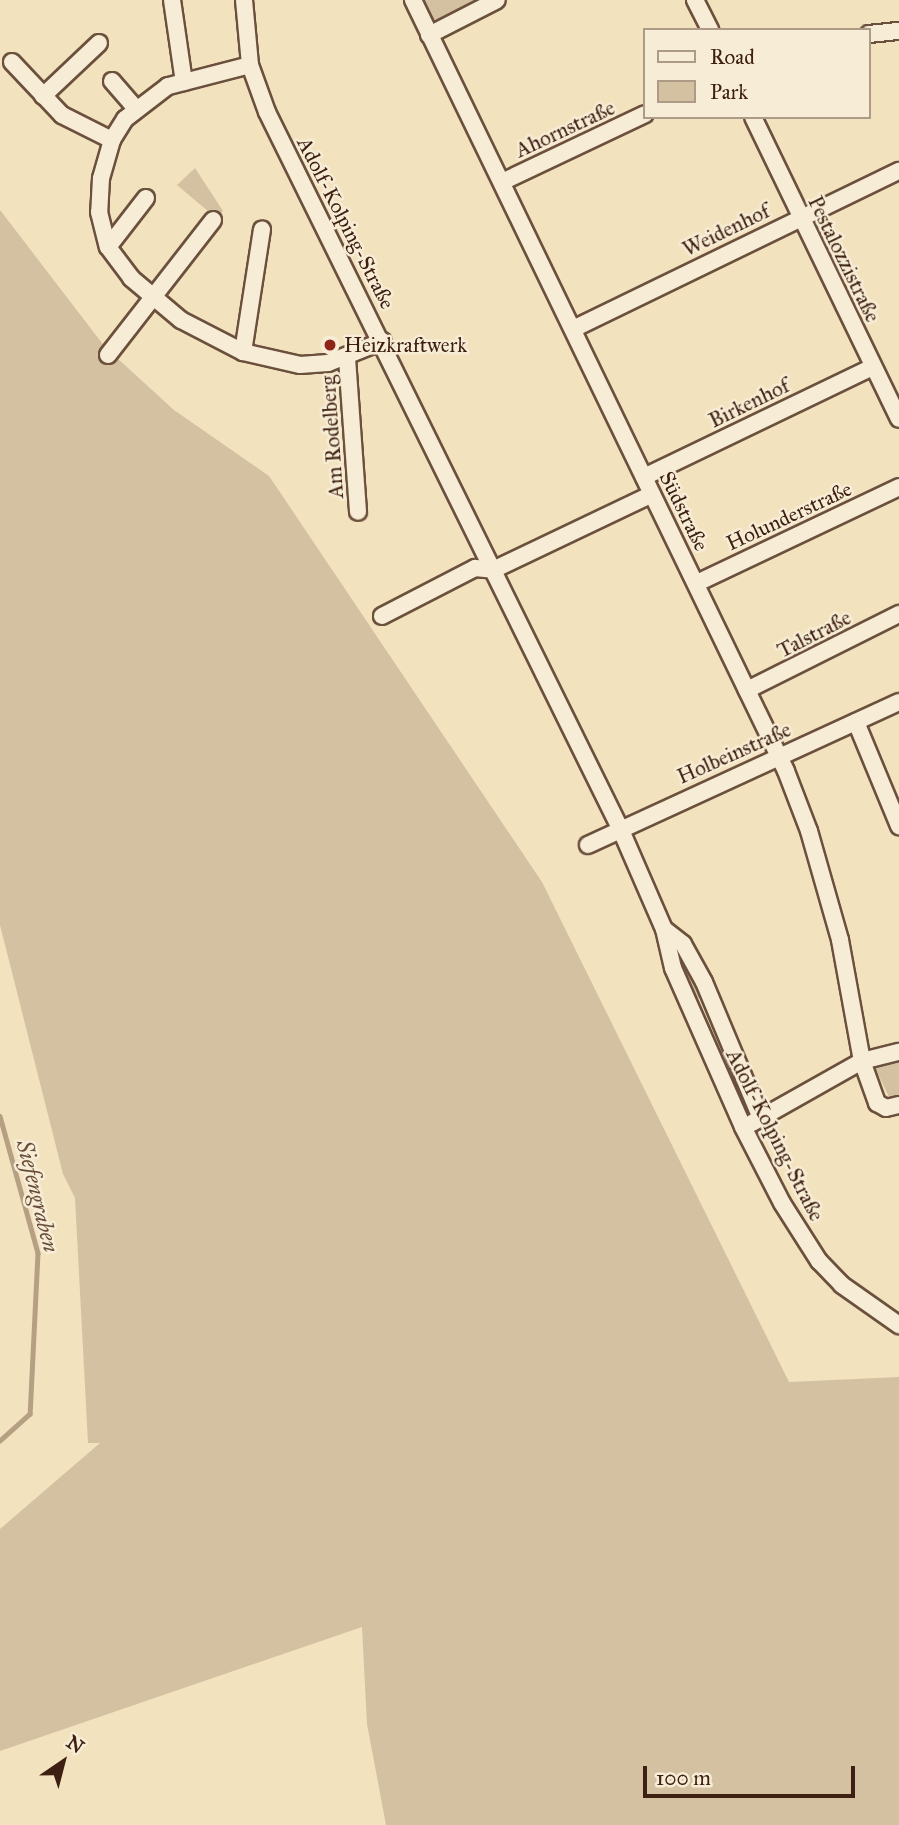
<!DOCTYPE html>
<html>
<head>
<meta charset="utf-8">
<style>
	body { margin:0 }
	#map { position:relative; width:899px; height:1825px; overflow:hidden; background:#f3e2be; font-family:"IM FELL Great Primer",serif }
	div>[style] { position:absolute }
	.green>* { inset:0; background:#d4c1a1 }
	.stream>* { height:4.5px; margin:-2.25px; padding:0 2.25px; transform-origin:2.25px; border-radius:2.25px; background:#b5a084 }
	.roads { filter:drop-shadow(2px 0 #6b503d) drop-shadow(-2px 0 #6b503d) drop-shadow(0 2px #6b503d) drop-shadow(0 -2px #6b503d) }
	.minor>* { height:16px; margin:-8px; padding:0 8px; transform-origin:8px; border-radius:8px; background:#f7ecd5 }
	.dots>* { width:19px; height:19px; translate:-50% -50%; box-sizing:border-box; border:4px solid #f7ecd5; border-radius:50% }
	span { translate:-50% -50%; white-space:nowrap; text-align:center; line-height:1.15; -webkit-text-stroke:5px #f7ecd5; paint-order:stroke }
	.street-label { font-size:21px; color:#3e2012 }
	.poi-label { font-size:21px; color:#3e2012 }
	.left { translate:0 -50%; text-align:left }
	.water-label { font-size:23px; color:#684d3a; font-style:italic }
	.legend { position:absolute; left:643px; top:28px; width:228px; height:91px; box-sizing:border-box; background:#f7ecd5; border:2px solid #ad9a87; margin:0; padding:9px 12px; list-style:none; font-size:21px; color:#3e2012 }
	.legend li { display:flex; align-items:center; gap:14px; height:35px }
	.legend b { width:35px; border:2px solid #ad9a87 }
	.north { position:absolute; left:28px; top:1727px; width:70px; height:70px; -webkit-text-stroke:5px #f7ecd5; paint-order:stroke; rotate:35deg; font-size:19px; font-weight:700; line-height:28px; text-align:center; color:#3e2012 }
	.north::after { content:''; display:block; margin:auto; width:24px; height:32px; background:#3e2012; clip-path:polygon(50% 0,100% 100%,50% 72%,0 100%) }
	.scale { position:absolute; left:643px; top:1766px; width:212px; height:32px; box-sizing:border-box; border:4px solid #3e2012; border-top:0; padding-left:9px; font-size:21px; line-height:24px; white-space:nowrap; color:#3e2012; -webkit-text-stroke:5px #f7ecd5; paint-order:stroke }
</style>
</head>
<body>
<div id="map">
	<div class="green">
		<div style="clip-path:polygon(422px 0,481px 0,437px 20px,431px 19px)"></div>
		<div style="clip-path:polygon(195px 168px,223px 211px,216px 218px,177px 185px)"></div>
		<div style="clip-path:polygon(0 210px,105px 347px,174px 410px,269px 476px,542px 882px,789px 1382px,899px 1377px,899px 1825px,386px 1825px,367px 1724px,362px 1627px,0 1751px,0 1529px,100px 1443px,88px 1443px,75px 1198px,63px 1174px,0 925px)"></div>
		<div style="clip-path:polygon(678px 946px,706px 997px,692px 999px,674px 948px)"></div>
		<div style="clip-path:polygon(899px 1061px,899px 1099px,892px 1103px,872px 1062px)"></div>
		<div style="clip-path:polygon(725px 1072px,739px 1074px,750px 1110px,742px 1109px)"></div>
	</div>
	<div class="stream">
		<div style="left:0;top:1116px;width:142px;rotate:74.5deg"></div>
		<div style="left:38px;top:1253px;width:161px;rotate:92.8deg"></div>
		<div style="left:30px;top:1414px;width:40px;rotate:138deg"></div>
	</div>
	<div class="roads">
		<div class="minor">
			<div style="left:172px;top:0;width:83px;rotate:81.7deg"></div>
			<div style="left:244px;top:0;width:65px;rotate:84.7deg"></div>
			<div style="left:250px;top:65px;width:50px;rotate:70.1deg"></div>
			<div style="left:267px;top:112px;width:798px;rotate:63.76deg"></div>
			<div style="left:620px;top:828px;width:110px;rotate:66.5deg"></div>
			<div style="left:664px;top:929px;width:40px;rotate:77deg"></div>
			<div style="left:673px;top:968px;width:174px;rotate:66.2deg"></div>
			<div style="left:743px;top:1127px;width:85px;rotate:62.8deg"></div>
			<div style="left:782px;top:1203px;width:69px;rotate:57.5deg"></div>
			<div style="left:819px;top:1261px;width:33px;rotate:46deg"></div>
			<div style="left:842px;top:1285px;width:70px;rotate:35.1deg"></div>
			<div style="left:413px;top:0;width:856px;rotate:64.18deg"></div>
			<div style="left:786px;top:771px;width:64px;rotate:69deg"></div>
			<div style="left:809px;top:831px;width:113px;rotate:74.1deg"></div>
			<div style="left:840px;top:940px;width:123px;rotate:79.7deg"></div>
			<div style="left:862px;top:1061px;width:38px;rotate:-14deg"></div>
			<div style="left:695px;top:0;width:34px;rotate:63deg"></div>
			<div style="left:869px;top:34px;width:30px;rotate:-6deg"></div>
			<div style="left:429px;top:35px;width:76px;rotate:-27.2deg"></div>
			<div style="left:12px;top:62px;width:73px;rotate:46.7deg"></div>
			<div style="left:62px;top:115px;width:56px;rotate:26.6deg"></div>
			<div style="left:250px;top:65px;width:85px;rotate:165.6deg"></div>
			<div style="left:168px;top:86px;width:54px;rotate:142.5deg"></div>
			<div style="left:125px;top:119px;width:25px;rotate:122deg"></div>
			<div style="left:112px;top:140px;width:40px;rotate:106deg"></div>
			<div style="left:101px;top:178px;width:34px;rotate:93deg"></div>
			<div style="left:99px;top:212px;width:36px;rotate:76deg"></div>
			<div style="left:108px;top:247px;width:39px;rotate:53deg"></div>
			<div style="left:131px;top:278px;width:65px;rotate:40deg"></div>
			<div style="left:181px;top:320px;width:70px;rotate:27.3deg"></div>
			<div style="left:243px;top:352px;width:58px;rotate:12.8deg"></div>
			<div style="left:300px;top:365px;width:28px;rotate:-4deg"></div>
			<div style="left:328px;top:363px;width:59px;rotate:-21.8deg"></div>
			<div style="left:112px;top:81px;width:35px;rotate:49deg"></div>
			<div style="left:43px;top:96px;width:77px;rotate:-43.4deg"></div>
			<div style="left:753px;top:117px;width:335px;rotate:64.2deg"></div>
			<div style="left:502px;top:182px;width:158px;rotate:-25.4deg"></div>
			<div style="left:108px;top:247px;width:62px;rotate:-52.2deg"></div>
			<div style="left:573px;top:329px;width:362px;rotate:-25.9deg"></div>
			<div style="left:243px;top:352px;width:124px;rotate:-81.2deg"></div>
			<div style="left:108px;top:355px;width:171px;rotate:-52.1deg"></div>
			<div style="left:347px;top:358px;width:154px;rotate:85.9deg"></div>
			<div style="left:644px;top:477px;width:254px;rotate:-25.7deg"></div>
			<div style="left:697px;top:583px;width:224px;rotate:-25.4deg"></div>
			<div style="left:382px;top:616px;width:105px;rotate:-27.3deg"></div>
			<div style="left:475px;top:568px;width:18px;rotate:6deg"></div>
			<div style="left:493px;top:570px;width:176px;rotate:-25.5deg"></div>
			<div style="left:747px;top:690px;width:170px;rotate:-26.6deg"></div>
			<div style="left:856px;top:722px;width:113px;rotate:67.5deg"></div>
			<div style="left:588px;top:845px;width:342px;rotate:-24.7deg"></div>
			<div style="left:664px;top:929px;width:24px;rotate:38deg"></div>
			<div style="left:683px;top:944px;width:43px;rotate:61.1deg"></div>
			<div style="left:704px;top:982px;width:147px;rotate:67.3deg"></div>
			<div style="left:752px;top:1123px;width:126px;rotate:-29.4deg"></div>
			<div style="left:862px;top:1061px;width:45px;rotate:70.3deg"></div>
			<div style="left:877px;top:1103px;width:10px;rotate:29deg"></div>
			<div style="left:886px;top:1108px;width:13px;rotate:-13deg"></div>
		</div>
	</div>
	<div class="dots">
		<div style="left:330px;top:345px;background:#8f2418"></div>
	</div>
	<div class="street-label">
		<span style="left:565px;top:129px;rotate:-25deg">Ahornstraße</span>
		<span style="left:346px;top:223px;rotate:63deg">Adolf-Kolping-Straße</span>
		<span style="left:726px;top:230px;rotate:-26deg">Weidenhof</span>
		<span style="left:844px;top:259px;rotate:64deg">Pestalozzistraße</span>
		<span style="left:749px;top:403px;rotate:-26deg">Birkenhof</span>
		<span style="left:332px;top:437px;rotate:-94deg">Am Rodelberg</span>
		<span style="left:684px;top:511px;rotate:64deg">Südstraße</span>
		<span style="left:789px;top:516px;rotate:-25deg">Holunderstraße</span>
		<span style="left:814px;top:634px;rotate:-27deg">Talstraße</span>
		<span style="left:734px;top:753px;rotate:-24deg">Holbeinstraße</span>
		<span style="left:775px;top:1135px;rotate:63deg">Adolf-Kolping-Straße</span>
	</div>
	<div class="poi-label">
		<span class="left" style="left:344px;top:345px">Heizkraftwerk</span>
	</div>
	<div class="water-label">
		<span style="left:38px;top:1196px;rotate:76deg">Siefengraben</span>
	</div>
	<ul class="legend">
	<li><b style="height:9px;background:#f7ecd5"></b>Road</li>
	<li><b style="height:19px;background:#d4c1a1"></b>Park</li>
	</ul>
	<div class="north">N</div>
	<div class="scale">100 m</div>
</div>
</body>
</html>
